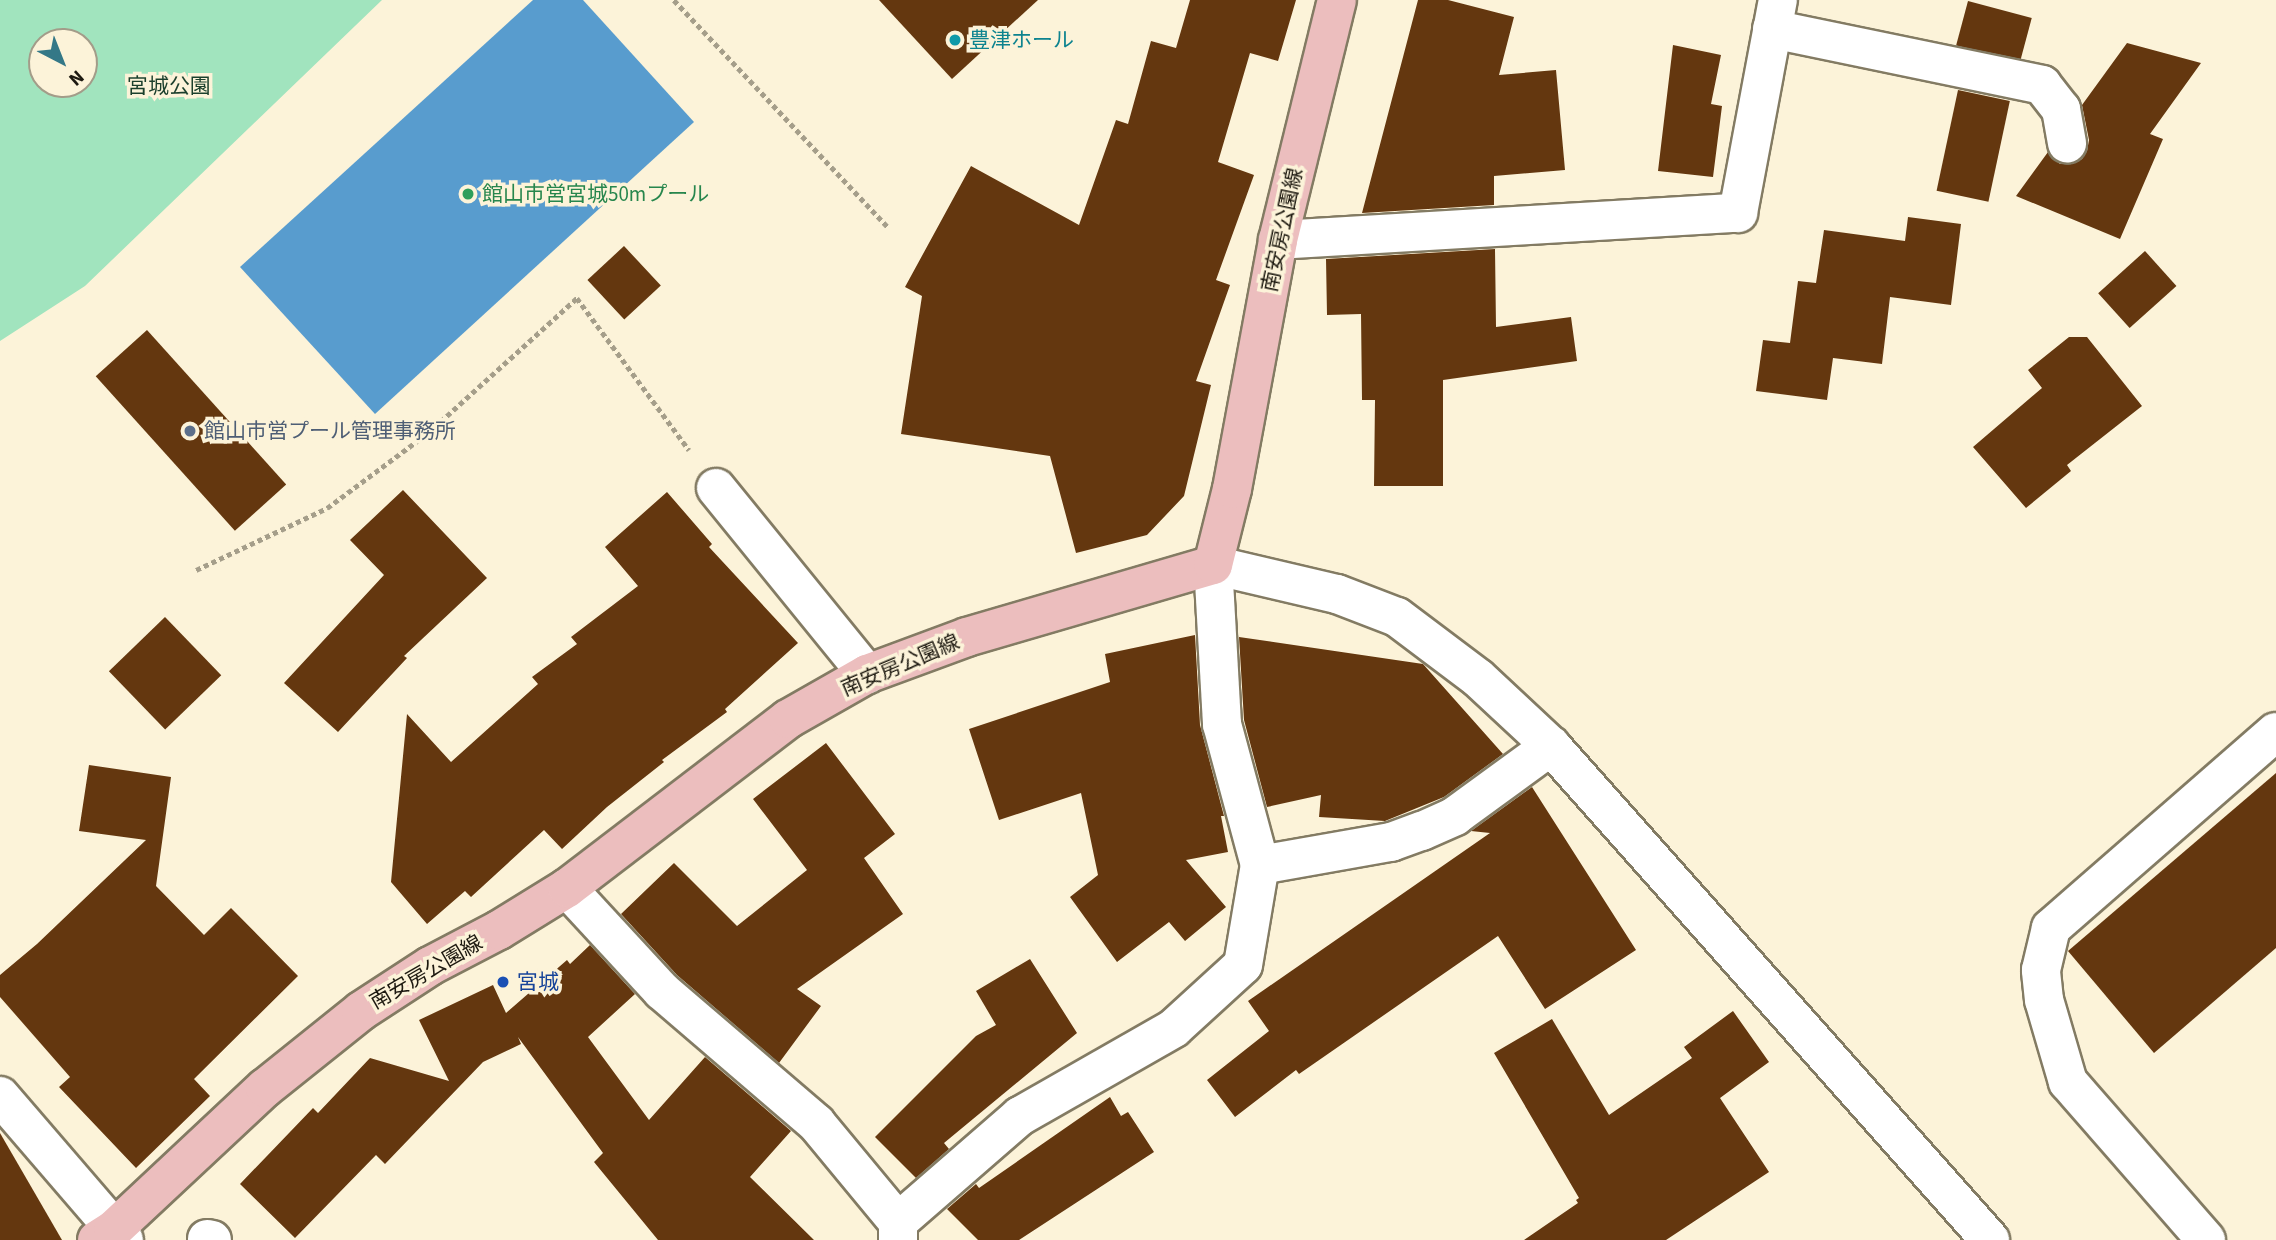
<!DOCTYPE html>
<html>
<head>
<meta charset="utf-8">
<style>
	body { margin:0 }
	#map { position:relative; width:2276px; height:1240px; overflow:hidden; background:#fcf3d9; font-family:"Source Sans 3","Noto Sans JP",sans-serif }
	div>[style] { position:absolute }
	.green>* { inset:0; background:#a1e4be }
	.water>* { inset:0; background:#589cce }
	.building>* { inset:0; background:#64370f; transform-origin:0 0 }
	.path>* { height:4.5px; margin-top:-2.25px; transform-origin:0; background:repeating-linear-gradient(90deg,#a59e8a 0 5px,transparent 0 8.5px) }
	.roads { filter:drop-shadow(2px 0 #837b63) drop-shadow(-2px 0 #837b63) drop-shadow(0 2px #837b63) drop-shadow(0 -2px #837b63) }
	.minor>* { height:38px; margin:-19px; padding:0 19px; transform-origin:19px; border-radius:19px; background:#fff }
	.major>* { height:38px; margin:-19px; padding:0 19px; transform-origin:19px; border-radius:19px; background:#ecbebe }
	.dots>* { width:19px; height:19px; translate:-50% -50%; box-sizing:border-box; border:4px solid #fcf3d9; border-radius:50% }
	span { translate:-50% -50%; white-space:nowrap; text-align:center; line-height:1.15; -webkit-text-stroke:7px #fcf3d9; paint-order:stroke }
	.culture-label { font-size:21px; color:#0d838f }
	.left { translate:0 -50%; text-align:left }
	.park-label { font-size:21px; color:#1b3f2c }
	.leisure-label { font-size:21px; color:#27864d }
	.street-label { font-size:21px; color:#1d1910 }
	.service-label { font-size:21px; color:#4e5e75 }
	.transit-label { font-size:21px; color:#164399 }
	.north { position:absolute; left:28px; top:28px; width:70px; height:70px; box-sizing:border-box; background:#fcf3d9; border:2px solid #a39c89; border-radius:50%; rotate:138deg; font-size:19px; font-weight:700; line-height:28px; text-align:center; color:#1d1910 }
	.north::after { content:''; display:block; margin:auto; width:24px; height:32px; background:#347887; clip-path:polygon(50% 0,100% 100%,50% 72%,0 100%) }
</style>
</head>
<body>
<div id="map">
	<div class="green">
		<div style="clip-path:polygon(evenodd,0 0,382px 0,85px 286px,0 341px,0 0,42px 42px,84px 42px,84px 84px,42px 84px,42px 42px)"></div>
	</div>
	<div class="water">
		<div style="clip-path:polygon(533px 0,583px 0,694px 122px,375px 414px,240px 267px)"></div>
	</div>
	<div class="building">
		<div style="clip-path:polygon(879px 0,1038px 0,952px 79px)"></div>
		<div style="clip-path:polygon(1190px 0,1296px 0,1278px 61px,1250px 53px,1218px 162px,1254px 175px,1216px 280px,1230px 285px,1196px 381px,1211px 385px,1184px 496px,1147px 535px,1076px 553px,1050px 456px,901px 434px,922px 296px,905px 287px,971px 166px,1079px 225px,1116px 120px,1128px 124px,1151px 41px,1176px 48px)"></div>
		<div style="clip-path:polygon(1418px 0,1448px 0,1514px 17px,1499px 75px,1556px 70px,1565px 170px,1494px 176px,1494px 205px,1362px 213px)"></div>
		<div style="left:1968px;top:1px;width:66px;height:46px;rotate:15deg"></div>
		<div style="clip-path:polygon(2127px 43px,2201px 63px,2150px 134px,2163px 139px,2120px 239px,2016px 196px,2048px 152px,2060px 164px,2071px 164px,2082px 159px,2087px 151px,2089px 140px,2082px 105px)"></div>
		<div style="clip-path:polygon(1673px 45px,1721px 55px,1711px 104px,1722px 106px,1713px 177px,1658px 171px)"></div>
		<div style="left:1958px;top:90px;width:53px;height:103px;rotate:12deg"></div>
		<div style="clip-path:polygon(1908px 217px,1961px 224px,1951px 305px,1890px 297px,1882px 364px,1833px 358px,1827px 400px,1756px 391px,1763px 340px,1790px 343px,1798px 281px,1816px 283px,1824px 230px,1905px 241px)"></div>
		<div style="left:624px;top:246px;width:54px;height:50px;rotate:47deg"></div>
		<div style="clip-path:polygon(1495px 249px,1496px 327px,1571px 317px,1577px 361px,1443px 380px,1443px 486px,1374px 486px,1375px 400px,1362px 400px,1361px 314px,1327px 315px,1326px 259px)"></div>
		<div style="left:2145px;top:251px;width:47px;height:63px;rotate:48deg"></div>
		<div style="left:147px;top:330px;width:208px;height:69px;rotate:48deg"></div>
		<div style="clip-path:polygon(2069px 337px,2087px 337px,2142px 406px,2067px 465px,2071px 471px,2026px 508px,1973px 447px,2042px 388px,2028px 370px)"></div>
		<div style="clip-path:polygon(403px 490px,487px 578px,404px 656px,407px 658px,338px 732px,284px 683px,384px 575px,350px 540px)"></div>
		<div style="clip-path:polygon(667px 492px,712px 544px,709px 547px,798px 643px,725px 709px,727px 712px,662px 760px,664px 762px,607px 807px,562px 849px,544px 830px,471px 897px,465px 891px,427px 924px,391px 882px,407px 714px,451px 762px,538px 684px,532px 677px,577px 644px,571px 637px,638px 586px,605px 547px)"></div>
		<div style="left:165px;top:617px;width:81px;height:78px;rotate:46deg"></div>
		<div style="clip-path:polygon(1195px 635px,1200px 725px,1224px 816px,1221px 816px,1228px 852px,1186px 860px,1226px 907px,1185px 941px,1169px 922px,1117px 962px,1070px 897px,1098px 875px,1081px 793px,999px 820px,969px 729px,1110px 682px,1105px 654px)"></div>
		<div style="clip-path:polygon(1239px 637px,1423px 664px,1503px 754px,1444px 797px,1385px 821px,1319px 817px,1321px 795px,1267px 807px,1244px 720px)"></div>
		<div style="clip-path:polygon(826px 743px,895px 834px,864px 858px,903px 914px,797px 989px,821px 1006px,779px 1063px,677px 975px,621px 914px,674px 863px,737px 926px,807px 870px,753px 799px)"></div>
		<div style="clip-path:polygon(89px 765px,171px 777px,156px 886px,204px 935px,231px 908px,298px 976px,194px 1079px,210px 1096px,136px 1168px,59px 1087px,70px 1077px,0 997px,0 975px,37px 944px,146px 840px,79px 831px)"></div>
		<div style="clip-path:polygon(2276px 773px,2276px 948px,2154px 1053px,2068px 951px)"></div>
		<div style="clip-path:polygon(1532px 787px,1636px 950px,1545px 1009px,1498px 936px,1299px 1074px,1296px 1070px,1235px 1117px,1207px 1080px,1269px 1031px,1248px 1001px,1490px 833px,1471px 831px)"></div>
		<div style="clip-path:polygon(590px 945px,635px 994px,588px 1037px,649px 1120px,705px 1057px,791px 1131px,750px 1177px,814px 1240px,658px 1240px,594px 1162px,603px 1153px,518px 1037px,521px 1044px,483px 1062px,385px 1164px,376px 1155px,295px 1238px,240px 1184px,313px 1108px,318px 1113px,370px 1058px,449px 1081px,419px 1020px,493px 985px,506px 1013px,567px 960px,570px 964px)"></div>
		<div style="clip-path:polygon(1030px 959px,1077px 1033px,944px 1143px,949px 1149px,916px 1178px,875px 1137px,976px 1036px,996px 1025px,976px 991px)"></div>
		<div style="clip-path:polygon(1733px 1011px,1769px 1062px,1720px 1098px,1769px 1172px,1666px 1240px,1524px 1240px,1578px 1203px,1576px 1200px,1579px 1198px,1494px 1053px,1552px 1019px,1609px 1115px,1692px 1058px,1684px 1047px)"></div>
		<div style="clip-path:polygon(1110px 1097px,1121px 1116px,1128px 1112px,1154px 1152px,1019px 1240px,978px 1240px,947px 1209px,976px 1184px,979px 1188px)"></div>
		<div style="clip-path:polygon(0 1133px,62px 1240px,0 1240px)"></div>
	</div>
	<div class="path">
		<div style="left:674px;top:0;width:312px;rotate:46.7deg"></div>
		<div style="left:196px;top:570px;width:145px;rotate:-25.3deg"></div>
		<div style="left:327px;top:508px;width:126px;rotate:-36.6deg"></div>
		<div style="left:428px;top:433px;width:201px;rotate:-42.2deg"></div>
		<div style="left:577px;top:298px;width:189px;rotate:53.6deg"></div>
	</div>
	<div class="roads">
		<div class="minor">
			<div style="left:1772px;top:29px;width:276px;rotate:11.7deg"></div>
			<div style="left:2042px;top:85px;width:31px;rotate:52deg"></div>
			<div style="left:2061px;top:109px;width:35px;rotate:80deg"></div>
			<div style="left:1278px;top:240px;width:461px;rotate:-3.4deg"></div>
			<div style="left:1738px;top:213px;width:217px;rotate:-79.4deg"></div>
			<div style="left:716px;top:488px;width:240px;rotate:50.9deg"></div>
			<div style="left:1260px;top:865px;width:133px;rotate:-10deg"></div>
			<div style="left:1391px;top:842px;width:33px;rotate:-20deg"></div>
			<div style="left:1422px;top:831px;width:36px;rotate:-24deg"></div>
			<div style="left:1455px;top:816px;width:119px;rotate:-36.1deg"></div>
			<div style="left:567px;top:888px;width:140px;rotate:47.3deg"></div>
			<div style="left:662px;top:991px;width:203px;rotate:40.6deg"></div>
			<div style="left:816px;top:1123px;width:129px;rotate:50.4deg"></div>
			<div style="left:0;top:1096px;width:190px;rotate:49.3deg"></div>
			<div style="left:207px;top:1239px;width:5px;rotate:11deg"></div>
			<div style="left:898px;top:1240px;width:18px;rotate:-90deg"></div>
			<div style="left:898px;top:1222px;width:162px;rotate:-41deg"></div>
			<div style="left:1020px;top:1116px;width:177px;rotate:-29.7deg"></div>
			<div style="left:1174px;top:1028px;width:93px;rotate:-42.4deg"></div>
			<div style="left:1243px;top:965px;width:101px;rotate:-80.4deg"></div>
			<div style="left:1260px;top:865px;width:146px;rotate:-105.1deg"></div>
			<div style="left:1222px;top:724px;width:159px;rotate:-93.2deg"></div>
			<div style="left:1213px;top:565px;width:127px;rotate:13.2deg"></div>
			<div style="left:1337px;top:594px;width:64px;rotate:21deg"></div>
			<div style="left:1397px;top:617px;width:101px;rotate:37deg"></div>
			<div style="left:1478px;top:678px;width:100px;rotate:43deg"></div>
			<div style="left:1551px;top:746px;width:661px;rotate:48.37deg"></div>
			<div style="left:2206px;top:1240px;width:210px;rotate:-131.1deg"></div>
			<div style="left:2068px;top:1082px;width:85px;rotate:-106.3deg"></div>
			<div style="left:2044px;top:1000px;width:30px;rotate:-96deg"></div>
			<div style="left:2041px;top:970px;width:43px;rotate:-76.6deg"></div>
			<div style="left:2051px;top:928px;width:298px;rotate:-41.1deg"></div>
		</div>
		<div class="major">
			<div style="left:97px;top:1240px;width:19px;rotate:-32deg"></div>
			<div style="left:113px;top:1230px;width:208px;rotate:-43.1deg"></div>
			<div style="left:265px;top:1088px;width:123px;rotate:-38.7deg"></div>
			<div style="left:361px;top:1011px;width:82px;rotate:-33.1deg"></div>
			<div style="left:430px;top:966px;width:78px;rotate:-27.6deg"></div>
			<div style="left:499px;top:930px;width:80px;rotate:-31.7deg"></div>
			<div style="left:567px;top:888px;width:278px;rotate:-37.4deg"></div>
			<div style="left:788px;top:719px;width:91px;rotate:-29.7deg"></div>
			<div style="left:867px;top:674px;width:107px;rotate:-20.3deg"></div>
			<div style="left:967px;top:637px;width:256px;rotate:-16.3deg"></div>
			<div style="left:1213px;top:565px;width:78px;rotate:-76deg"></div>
			<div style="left:1232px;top:489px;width:253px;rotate:-79.5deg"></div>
			<div style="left:1278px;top:240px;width:247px;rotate:-76.2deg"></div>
		</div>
	</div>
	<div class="dots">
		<div style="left:955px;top:40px;background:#0f9aa8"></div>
		<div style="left:468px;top:194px;background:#2e9e5b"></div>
		<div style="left:190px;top:431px;background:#5c6f8a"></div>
		<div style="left:503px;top:982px;background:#1a4fb4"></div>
	</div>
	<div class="culture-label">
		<span class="left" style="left:969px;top:40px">豊津ホール</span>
	</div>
	<div class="park-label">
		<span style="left:169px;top:86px">宮城公園</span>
	</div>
	<div class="leisure-label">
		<span class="left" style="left:482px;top:194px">館山市営宮城50mプール</span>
	</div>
	<div class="street-label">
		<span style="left:1282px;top:230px;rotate:-78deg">南安房公園線</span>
		<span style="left:900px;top:665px;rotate:-23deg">南安房公園線</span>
		<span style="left:426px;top:972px;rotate:-30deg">南安房公園線</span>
	</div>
	<div class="service-label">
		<span class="left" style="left:204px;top:431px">館山市営プール管理事務所</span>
	</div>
	<div class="transit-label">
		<span class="left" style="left:517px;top:982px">宮城</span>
	</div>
	<div class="north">N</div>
</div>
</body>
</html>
